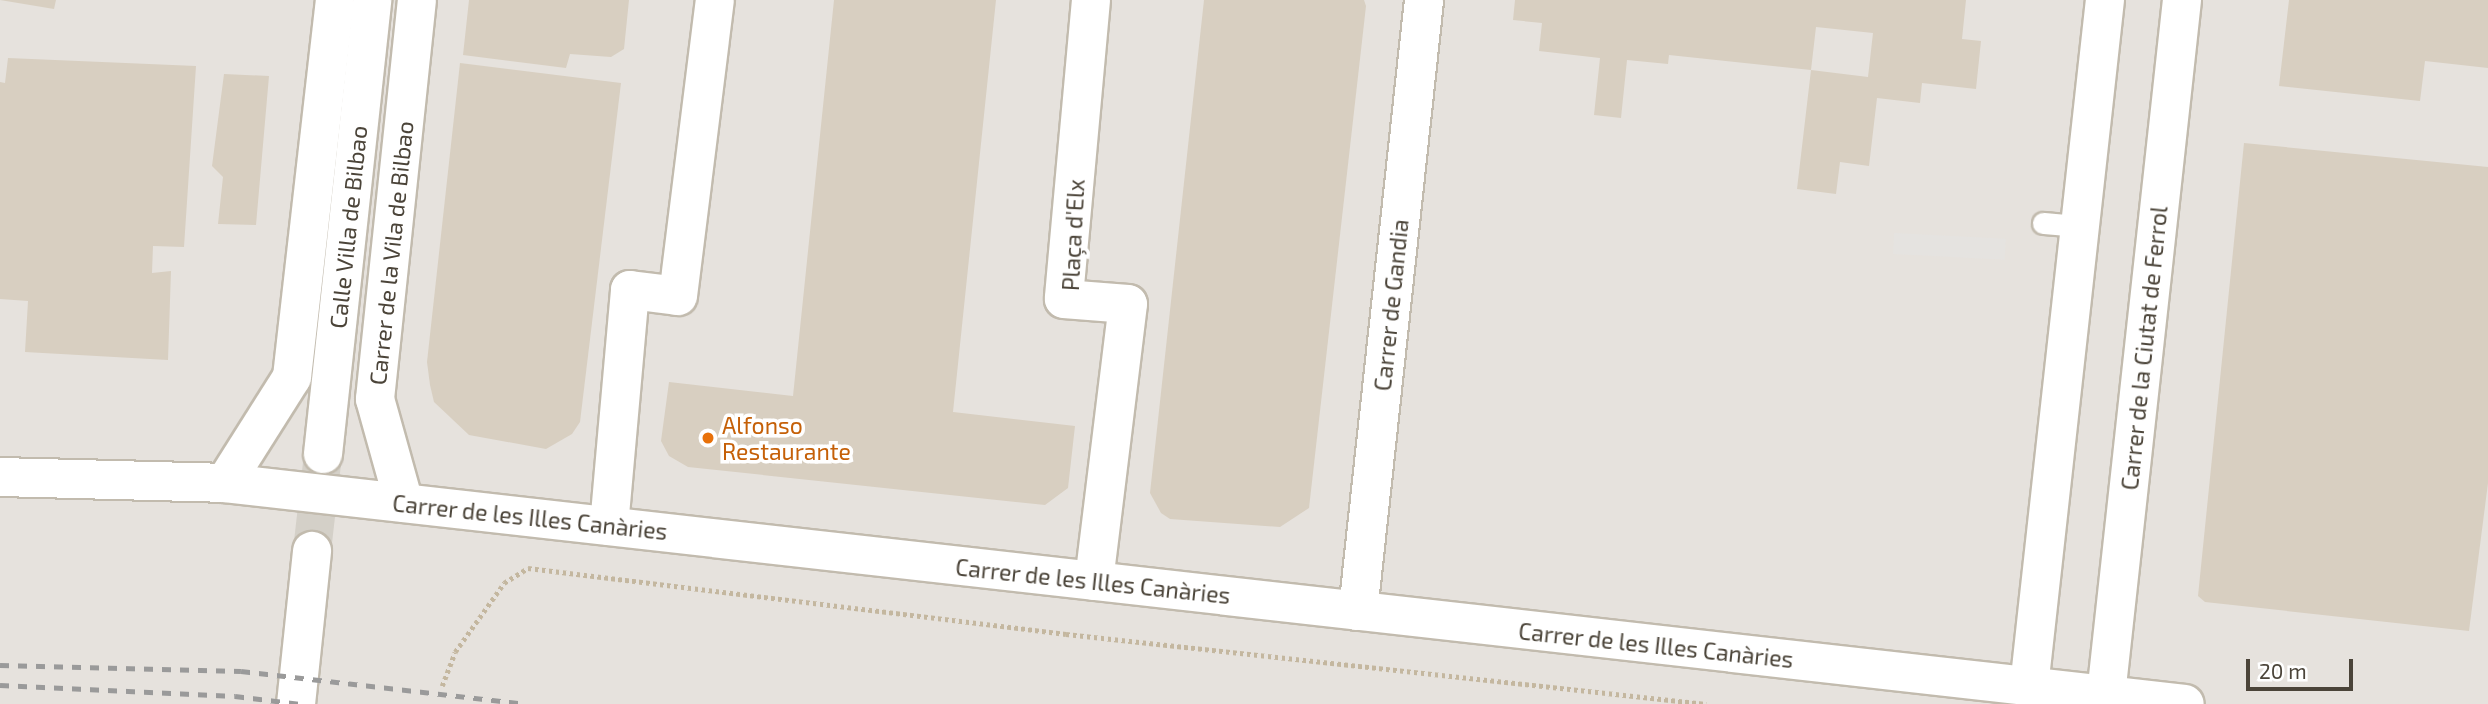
<!DOCTYPE html>
<html>
<head>
<meta charset="utf-8">
<style>
	body { margin:0 }
	#map { position:relative; width:2488px; height:704px; overflow:hidden; background:#f6f3ec; font-family:"Exo 2",sans-serif }
	div>[style] { position:absolute }
	.industrial>* { inset:0; background:#e6e2dd; transform-origin:0 0 }
	.parking>* { inset:0; background:#e5e3e0; transform-origin:0 0 }
	.building>* { inset:0; background:#d8cfc1 }
	.minor-tunnel>* { height:38px; margin-top:-19px; transform-origin:0; background:repeating-linear-gradient(90deg,#d4d0c8 0 38px,transparent 0 57px) }
	.path>* { height:4.5px; margin-top:-2.25px; transform-origin:0; background:repeating-linear-gradient(90deg,#c4b79f 0 3.5px,transparent 0 7px) }
	.roads { filter:drop-shadow(2px 0 #c2bbae) drop-shadow(-2px 0 #c2bbae) drop-shadow(0 2px #c2bbae) drop-shadow(0 -2px #c2bbae) }
	.service>* { height:21px; margin:-10.5px; padding:0 10.5px; transform-origin:10.5px; border-radius:10.5px; background:#fff }
	.minor>* { height:38px; margin:-19px; padding:0 19px; transform-origin:19px; border-radius:19px; background:#fff }
	.rail>* { height:5px; margin-top:-2.5px; transform-origin:0; background:repeating-linear-gradient(90deg,#9a9a9a 0 9px,transparent 0 18px) }
	.dots>* { width:19px; height:19px; translate:-50% -50%; box-sizing:border-box; border:4px solid #fff; border-radius:50% }
	span { translate:-50% -50%; white-space:nowrap; text-align:center; line-height:1.15; -webkit-text-stroke:7px #fff; paint-order:stroke }
	.street-label { font-size:23px; color:#4b4439 }
	.food-label { font-size:23px; color:#c56008 }
	.left { translate:0 -50%; text-align:left }
	.scale { position:absolute; left:2246px; top:659px; width:107px; height:32px; box-sizing:border-box; border:4px solid #4b4439; border-top:0; padding-left:9px; font-size:21px; line-height:24px; white-space:nowrap; color:#4b4439; -webkit-text-stroke:5px #fff; paint-order:stroke }
</style>
</head>
<body>
<div id="map">
	<div class="industrial">
		<div style="left:0;top:0;width:2488px;height:704px"></div>
	</div>
	<div class="parking">
		<div style="left:1894px;top:233px;width:112px;height:21px;rotate:3deg"></div>
	</div>
	<div class="building">
		<div style="clip-path:polygon(0 0,56px 0,54px 9px)"></div>
		<div style="clip-path:polygon(469px 0,629px 0,624px 49px,611px 57px,570px 54px,566px 68px,463px 55px)"></div>
		<div style="clip-path:polygon(834px 0,996px 0,953px 412px,1075px 426px,1068px 488px,1045px 505px,688px 467px,669px 456px,661px 441px,669px 382px,793px 396px)"></div>
		<div style="clip-path:polygon(1204px 0,1364px 0,1366px 6px,1309px 508px,1280px 527px,1170px 519px,1161px 513px,1150px 493px)"></div>
		<div style="clip-path:polygon(1515px 0,1966px 0,1962px 39px,1981px 41px,1976px 89px,1922px 83px,1920px 103px,1877px 98px,1869px 166px,1840px 162px,1836px 194px,1797px 189px,1811px 70px,1868px 77px,1873px 33px,1816px 27px,1811px 70px,1669px 55px,1668px 64px,1627px 60px,1621px 118px,1594px 115px,1600px 58px,1539px 51px,1542px 23px,1513px 20px)"></div>
		<div style="clip-path:polygon(2289px 0,2488px 0,2488px 68px,2425px 61px,2420px 101px,2279px 86px)"></div>
		<div style="clip-path:polygon(8px 58px,196px 66px,184px 247px,153px 246px,152px 273px,171px 271px,168px 360px,25px 352px,28px 301px,0 299px,0 82px,5px 83px)"></div>
		<div style="clip-path:polygon(460px 63px,621px 83px,580px 422px,572px 434px,546px 449px,469px 435px,434px 402px,430px 385px,427px 362px)"></div>
		<div style="clip-path:polygon(224px 74px,269px 76px,256px 225px,218px 224px,223px 177px,212px 166px)"></div>
		<div style="clip-path:polygon(2244px 143px,2488px 167px,2488px 483px,2469px 631px,2205px 602px,2198px 596px)"></div>
	</div>
	<div class="minor-tunnel">
		<div style="left:312px;top:551px;width:98px;rotate:-83.5deg"></div>
	</div>
	<div class="path">
		<div style="left:442px;top:686px;width:36px;rotate:-69deg"></div>
		<div style="left:455px;top:652px;width:85px;rotate:-54.6deg"></div>
		<div style="left:504px;top:583px;width:28px;rotate:-32deg"></div>
		<div style="left:528px;top:568px;width:542px;rotate:6.99deg"></div>
		<div style="left:1066px;top:634px;width:644px;rotate:6.24deg"></div>
	</div>
	<div class="roads">
		<div class="service">
			<div style="left:2043px;top:223px;width:37px;rotate:5deg"></div>
		</div>
		<div class="minor">
			<div style="left:1091px;top:0;width:300px;rotate:95.2deg"></div>
			<div style="left:1064px;top:299px;width:64px;rotate:4.5deg"></div>
			<div style="left:1128px;top:304px;width:279px;rotate:97deg"></div>
			<div style="left:323px;top:454px;width:457px;rotate:-83.8deg"></div>
			<div style="left:0;top:477px;width:225px;rotate:1.5deg"></div>
			<div style="left:225px;top:483px;width:1972px;rotate:6.43deg"></div>
			<div style="left:225px;top:483px;width:125px;rotate:-57.7deg"></div>
			<div style="left:292px;top:377px;width:379px;rotate:-83.5deg"></div>
			<div style="left:404px;top:503px;width:108px;rotate:-105.6deg"></div>
			<div style="left:375px;top:399px;width:401px;rotate:-84deg"></div>
			<div style="left:609px;top:526px;width:237px;rotate:-84.9deg"></div>
			<div style="left:630px;top:290px;width:48px;rotate:7.1deg"></div>
			<div style="left:678px;top:296px;width:298px;rotate:-82.9deg"></div>
			<div style="left:1358px;top:611px;width:615px;rotate:-83.83deg"></div>
			<div style="left:2029px;top:687px;width:691px;rotate:-83.69deg"></div>
			<div style="left:2106px;top:695px;width:699px;rotate:-83.76deg"></div>
			<div style="left:296px;top:704px;width:154px;rotate:-84deg"></div>
		</div>
	</div>
	<div class="rail">
		<div style="left:0;top:665px;width:241px;rotate:1.4deg"></div>
		<div style="left:241px;top:671px;width:287px;rotate:6.6deg"></div>
		<div style="left:0;top:685px;width:235px;rotate:2.7deg"></div>
		<div style="left:235px;top:696px;width:66px;rotate:6.9deg"></div>
	</div>
	<div class="dots">
		<div style="left:708px;top:438px;background:#e8710a"></div>
	</div>
	<div class="street-label">
		<span style="left:348px;top:227px;rotate:-84deg">Calle Villa de Bilbao</span>
		<span style="left:1073px;top:235px;rotate:-87deg">Plaça d'Elx</span>
		<span style="left:391px;top:253px;rotate:-84deg">Carrer de la Vila de Bilbao</span>
		<span style="left:1391px;top:305px;rotate:-84deg">Carrer de Gandia</span>
		<span style="left:2144px;top:348px;rotate:-84deg">Carrer de la Ciutat de Ferrol</span>
		<span style="left:530px;top:517px;rotate:6deg">Carrer de les Illes Canàries</span>
		<span style="left:1093px;top:581px;rotate:6deg">Carrer de les Illes Canàries</span>
		<span style="left:1656px;top:645px;rotate:6deg">Carrer de les Illes Canàries</span>
	</div>
	<div class="food-label">
		<span class="left" style="left:722px;top:438px">Alfonso<br>Restaurante</span>
	</div>
	<div class="scale">20 m</div>
</div>
</body>
</html>
